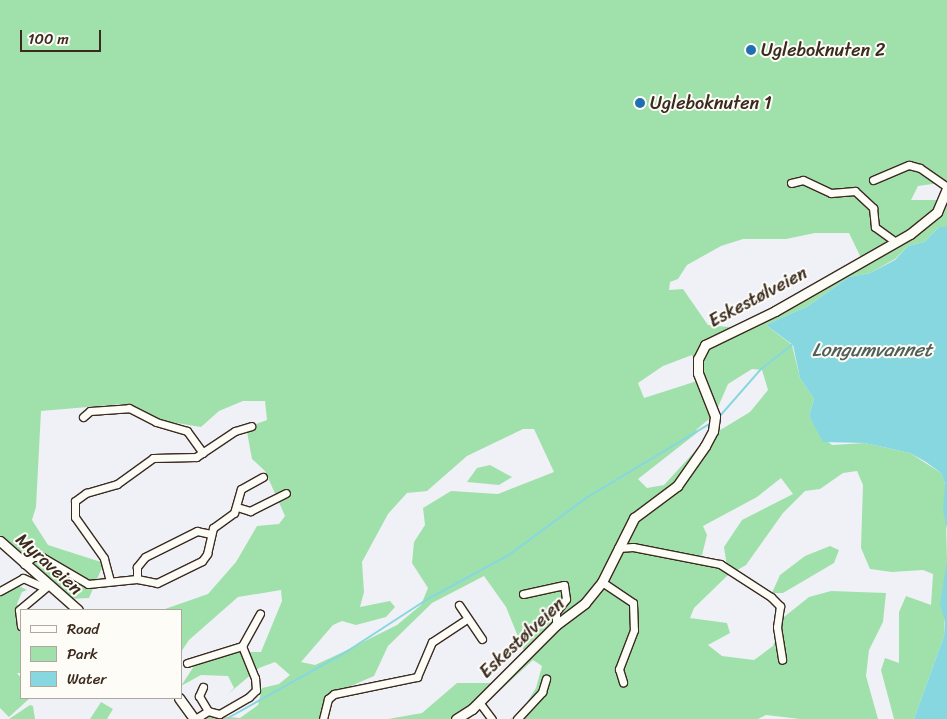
<!DOCTYPE html>
<html>
<head>
<meta charset="utf-8">
<style>
	body { margin:0 }
	#map { position:relative; width:947px; height:719px; overflow:hidden; background:#f0f1f7; font-family:Sriracha,sans-serif }
	div>[style] { position:absolute }
	.green>* { inset:0; background:#a0e1ab }
	.water>* { inset:0; background:#86d7e0 }
	.stream>* { height:2px; margin:-1px; padding:0 1px; transform-origin:1px; border-radius:1px; background:#86d7e0 }
	.roads { filter:drop-shadow(1px 0 #3b2a1e) drop-shadow(-1px 0 #3b2a1e) drop-shadow(0 1px #3b2a1e) drop-shadow(0 -1px #3b2a1e) }
	.minor>* { height:7px; margin:-3.5px; padding:0 3.5px; transform-origin:3.5px; border-radius:3.5px; background:#fdfcf7 }
	.major>* { height:9px; margin:-4.5px; padding:0 4.5px; transform-origin:4.5px; border-radius:4.5px; background:#fdfcf7 }
	.dots>* { width:14px; height:14px; translate:-50% -50%; box-sizing:border-box; border:2px solid #fdfcf7; border-radius:50% }
	span { translate:-50% -50%; white-space:nowrap; text-align:center; line-height:1.15; -webkit-text-stroke:4px #fdfcf7; paint-order:stroke }
	.poi-label { font-size:18px; color:#3b2a1e }
	.left { translate:0 -50%; text-align:left }
	.street-label { font-size:18px; color:#3b2a1e }
	.water-label { font-size:19px; color:#525e58; font-style:italic }
	.legend { position:absolute; left:20px; top:609px; width:162px; height:90px; box-sizing:border-box; background:#fdfcf7; border:1px solid #afa8a0; margin:0; padding:6px 9px; list-style:none; font-size:15px; color:#3b2a1e }
	.legend li { display:flex; align-items:center; gap:10px; height:25px }
	.legend b { width:25px; border:1px solid #afa8a0 }
	.scale { position:absolute; left:20px; top:30px; width:81px; height:22px; box-sizing:border-box; border:2px solid #3b2a1e; border-top:0; padding-left:6px; font-size:15px; line-height:18px; white-space:nowrap; color:#3b2a1e; -webkit-text-stroke:4px #fdfcf7; paint-order:stroke }
</style>
</head>
<body>
<div id="map">
	<div class="green">
		<div style="clip-path:polygon(evenodd,0 0,947px 0,947px 182px,918px 186px,911px 200px,941px 200px,947px 192px,947px 227px,939px 227px,924px 242px,908px 246px,895px 259px,870px 273px,849px 277px,808px 306px,766px 325px,792px 345px,800px 378px,814px 399px,809px 416px,821px 436px,832px 445px,865px 443px,910px 453px,941px 473px,945px 484px,947px 560px,944px 636px,914px 719px,894px 719px,881px 670px,885px 658px,899px 663px,899px 612px,906px 596px,931px 605px,933px 574px,923px 570px,892px 572px,870px 569px,861px 548px,863px 485px,857px 471px,843px 473px,820px 489px,805px 491px,783px 513px,746px 565px,727px 576px,694px 608px,690px 618px,727px 623px,730px 633px,708px 645px,722px 656px,754px 660px,773px 646px,784px 617px,809px 597px,831px 591px,886px 593px,883px 622px,869px 650px,866px 676px,878px 719px,800px 719px,766px 715px,758px 719px,510px 719px,521px 712px,536px 688px,542px 666px,533px 660px,469px 719px,388px 719px,422px 713px,457px 683px,495px 683px,526px 656px,506px 607px,484px 576px,432px 603px,388px 646px,374px 676px,344px 689px,328px 703px,325px 719px,201px 719px,208px 715px,240px 718px,258px 705px,262px 688px,279px 684px,290px 675px,275px 662px,259px 668px,228px 694px,234px 688px,228px 676px,201px 675px,181px 686px,198px 660px,226px 652px,261px 652px,282px 601px,281px 590px,238px 597px,189px 640px,181px 652px,181px 610px,162px 610px,208px 594px,236px 562px,257px 526px,279px 524px,285px 516px,265px 471px,252px 459px,247px 432px,253px 425px,267px 420px,265px 401px,243px 401px,219px 411px,201px 427px,158px 420px,123px 404px,41px 411px,36px 507px,32px 520px,48px 545px,104px 563px,89px 598px,70px 599px,0 539px,0 0,815px 233px,849px 233px,863px 262px,740px 328px,708px 325px,683px 289px,669px 290px,670px 282px,678px 279px,687px 265px,721px 246px,743px 239px,786px 239px,815px 233px,0 0,692px 355px,697px 364px,697px 381px,644px 398px,638px 383px,663px 366px,692px 355px,0 0,752px 369px,762px 370px,768px 390px,750px 412px,707px 438px,664px 485px,647px 488px,638px 479px,698px 432px,696px 430px,715px 414px,728px 384px,752px 369px,0 0,523px 429px,534px 429px,554px 472px,498px 494px,451px 491px,423px 508px,425px 525px,414px 542px,412px 563px,428px 588px,421px 605px,397px 625px,341px 653px,315px 665px,301px 662px,333px 625px,342px 621px,356px 625px,386px 617px,395px 607px,390px 601px,360px 607px,364px 592px,362px 562px,388px 514px,407px 493px,427px 491px,467px 456px,523px 429px,0 0,781px 478px,793px 494px,742px 520px,724px 547px,727px 567px,701px 559px,707px 535px,703px 526px,757px 497px,781px 478px)"></div>
		<div style="clip-path:polygon(490px 465px,512px 477px,499px 485px,467px 482px,477px 468px)"></div>
		<div style="clip-path:polygon(830px 546px,839px 550px,834px 563px,783px 593px,772px 593px,780px 575px,805px 556px)"></div>
		<div style="clip-path:polygon(17px 585px,27px 590px,22px 592px,17px 604px,22px 610px,21px 673px,17px 673px,21px 678px,21px 698px,30px 698px,9px 717px,0 708px,0 590px)"></div>
		<div style="clip-path:polygon(101px 702px,113px 709px,107px 719px,90px 719px)"></div>
		<div style="clip-path:polygon(30px 705px,33px 706px,35px 719px,9px 719px)"></div>
	</div>
	<div class="water">
		<div style="clip-path:polygon(939px 227px,947px 227px,947px 529px,943px 511px,945px 484px,941px 473px,926px 462px,910px 453px,865px 443px,823px 442px,809px 416px,814px 399px,800px 378px,793px 345px,766px 325px,808px 306px,849px 277px,870px 273px,895px 260px,908px 246px,924px 242px)"></div>
		<div style="clip-path:polygon(947px 560px,947px 719px,914px 719px,944px 636px,945px 622px,940px 604px)"></div>
	</div>
	<div class="stream">
		<div style="left:719px;top:417px;width:64px;rotate:-48.8deg"></div>
		<div style="left:761px;top:369px;width:39px;rotate:-38deg"></div>
		<div style="left:228px;top:718px;width:135px;rotate:-29.2deg"></div>
		<div style="left:346px;top:652px;width:95px;rotate:-33deg"></div>
		<div style="left:426px;top:600px;width:94px;rotate:-28.5deg"></div>
		<div style="left:509px;top:555px;width:96px;rotate:-36.5deg"></div>
		<div style="left:586px;top:498px;width:146px;rotate:-31deg"></div>
	</div>
	<div class="roads">
		<div class="minor">
			<div style="left:873px;top:180px;width:39px;rotate:-23deg"></div>
			<div style="left:909px;top:165px;width:11px;rotate:15deg"></div>
			<div style="left:920px;top:168px;width:33px;rotate:35deg"></div>
			<div style="left:791px;top:183px;width:12px;rotate:-14deg"></div>
			<div style="left:803px;top:180px;width:31px;rotate:25deg"></div>
			<div style="left:831px;top:193px;width:24px;rotate:-5deg"></div>
			<div style="left:855px;top:191px;width:25px;rotate:43deg"></div>
			<div style="left:873px;top:208px;width:19px;rotate:84deg"></div>
			<div style="left:875px;top:227px;width:26px;rotate:36deg"></div>
			<div style="left:83px;top:417px;width:9px;rotate:-41deg"></div>
			<div style="left:90px;top:411px;width:39px;rotate:-4deg"></div>
			<div style="left:129px;top:408px;width:30px;rotate:27deg"></div>
			<div style="left:156px;top:422px;width:32px;rotate:16deg"></div>
			<div style="left:187px;top:431px;width:27px;rotate:54deg"></div>
			<div style="left:237px;top:507px;width:14px;rotate:17deg"></div>
			<div style="left:250px;top:511px;width:40px;rotate:-26.6deg"></div>
			<div style="left:211px;top:534px;width:14px;rotate:-168deg"></div>
			<div style="left:197px;top:531px;width:58px;rotate:153.4deg"></div>
			<div style="left:145px;top:557px;width:13px;rotate:129deg"></div>
			<div style="left:137px;top:567px;width:12px;rotate:90deg"></div>
			<div style="left:137px;top:579px;width:20px;rotate:11deg"></div>
			<div style="left:157px;top:583px;width:50px;rotate:-26.1deg"></div>
			<div style="left:202px;top:561px;width:9px;rotate:-54deg"></div>
			<div style="left:207px;top:554px;width:27px;rotate:-77deg"></div>
			<div style="left:213px;top:528px;width:26px;rotate:-36deg"></div>
			<div style="left:234px;top:513px;width:25px;rotate:-74deg"></div>
			<div style="left:241px;top:489px;width:25px;rotate:-29deg"></div>
			<div style="left:618px;top:548px;width:15px;rotate:-4deg"></div>
			<div style="left:633px;top:547px;width:89px;rotate:11.1deg"></div>
			<div style="left:720px;top:564px;width:61px;rotate:32.9deg"></div>
			<div style="left:771px;top:597px;width:13px;rotate:45deg"></div>
			<div style="left:780px;top:606px;width:21px;rotate:98deg"></div>
			<div style="left:777px;top:627px;width:33px;rotate:81deg"></div>
			<div style="left:24px;top:564px;width:11px;rotate:-38deg"></div>
			<div style="left:33px;top:557px;width:9px"></div>
			<div style="left:42px;top:557px;width:53px;rotate:30.4deg"></div>
			<div style="left:88px;top:584px;width:49px;rotate:-5.8deg"></div>
			<div style="left:110px;top:581px;width:24px;rotate:-105deg"></div>
			<div style="left:104px;top:558px;width:50px;rotate:-125.3deg"></div>
			<div style="left:75px;top:517px;width:16px;rotate:-90deg"></div>
			<div style="left:75px;top:501px;width:14px;rotate:-36deg"></div>
			<div style="left:86px;top:493px;width:32px;rotate:-16deg"></div>
			<div style="left:117px;top:484px;width:44px;rotate:-35.8deg"></div>
			<div style="left:153px;top:458px;width:43px;rotate:-1.3deg"></div>
			<div style="left:196px;top:457px;width:47px;rotate:-33.7deg"></div>
			<div style="left:235px;top:431px;width:17px;rotate:-17deg"></div>
			<div style="left:602px;top:582px;width:37px;rotate:34deg"></div>
			<div style="left:633px;top:603px;width:27px;rotate:88deg"></div>
			<div style="left:634px;top:630px;width:42px;rotate:111deg"></div>
			<div style="left:619px;top:669px;width:14px;rotate:73deg"></div>
			<div style="left:0;top:591px;width:26px;rotate:-29deg"></div>
			<div style="left:23px;top:578px;width:22px;rotate:24deg"></div>
			<div style="left:523px;top:594px;width:42px;rotate:-12.4deg"></div>
			<div style="left:564px;top:585px;width:14px;rotate:82deg"></div>
			<div style="left:566px;top:599px;width:16px;rotate:128deg"></div>
			<div style="left:556px;top:612px;width:13px;rotate:90deg"></div>
			<div style="left:459px;top:605px;width:41px;rotate:55.9deg"></div>
			<div style="left:21px;top:626px;width:16px;rotate:-97deg"></div>
			<div style="left:19px;top:610px;width:38px;rotate:-40deg"></div>
			<div style="left:242px;top:646px;width:37px;rotate:-61deg"></div>
			<div style="left:187px;top:663px;width:58px;rotate:-17.2deg"></div>
			<div style="left:242px;top:646px;width:35px;rotate:68deg"></div>
			<div style="left:255px;top:678px;width:12px;rotate:85deg"></div>
			<div style="left:256px;top:690px;width:10px;rotate:135deg"></div>
			<div style="left:249px;top:697px;width:34px;rotate:150deg"></div>
			<div style="left:219px;top:714px;width:11px;rotate:-165deg"></div>
			<div style="left:208px;top:711px;width:15px;rotate:148deg"></div>
			<div style="left:203px;top:687px;width:10px;rotate:114deg"></div>
			<div style="left:199px;top:696px;width:17px;rotate:59deg"></div>
			<div style="left:479px;top:702px;width:21px;rotate:53deg"></div>
			<div style="left:323px;top:719px;width:21px;rotate:-76deg"></div>
			<div style="left:328px;top:699px;width:8px;rotate:-40deg"></div>
			<div style="left:334px;top:694px;width:85px;rotate:-11.6deg"></div>
			<div style="left:417px;top:677px;width:38px;rotate:-67deg"></div>
			<div style="left:432px;top:642px;width:42px;rotate:-33.3deg"></div>
			<div style="left:517px;top:719px;width:37px;rotate:-47deg"></div>
			<div style="left:542px;top:692px;width:14px;rotate:-73deg"></div>
		</div>
		<div class="major">
			<div style="left:0;top:541px;width:104px;rotate:41.5deg"></div>
			<div style="left:179px;top:698px;width:26px;rotate:54deg"></div>
			<div style="left:456px;top:719px;width:19px;rotate:-32deg"></div>
			<div style="left:472px;top:709px;width:119px;rotate:-45deg"></div>
			<div style="left:556px;top:625px;width:36px;rotate:-37deg"></div>
			<div style="left:585px;top:603px;width:27px;rotate:-51deg"></div>
			<div style="left:602px;top:582px;width:72px;rotate:-63.4deg"></div>
			<div style="left:634px;top:518px;width:54px;rotate:-36.7deg"></div>
			<div style="left:677px;top:486px;width:49px;rotate:-55deg"></div>
			<div style="left:705px;top:446px;width:17px;rotate:-62deg"></div>
			<div style="left:713px;top:431px;width:15px;rotate:-82deg"></div>
			<div style="left:715px;top:416px;width:46px;rotate:-111.6deg"></div>
			<div style="left:698px;top:373px;width:14px;rotate:-90deg"></div>
			<div style="left:698px;top:359px;width:16px;rotate:-63deg"></div>
			<div style="left:705px;top:345px;width:78px;rotate:-25.9deg"></div>
			<div style="left:775px;top:311px;width:155px;rotate:-29.7deg"></div>
			<div style="left:910px;top:234px;width:35px;rotate:-39deg"></div>
			<div style="left:937px;top:212px;width:25px;rotate:-67deg"></div>
		</div>
	</div>
	<div class="dots">
		<div style="left:751px;top:50px;background:#1f6fb2"></div>
		<div style="left:640px;top:103px;background:#1f6fb2"></div>
	</div>
	<div class="poi-label">
		<span class="left" style="left:761px;top:50px">Ugleboknuten 2</span>
		<span class="left" style="left:650px;top:103px">Ugleboknuten 1</span>
	</div>
	<div class="street-label">
		<span style="left:758px;top:297px;rotate:-28deg">Eskestølveien</span>
		<span style="left:49px;top:564px;rotate:42deg">Myraveien</span>
		<span style="left:522px;top:638px;rotate:-43deg">Eskestølveien</span>
	</div>
	<div class="water-label">
		<span style="left:872px;top:350px">Longumvannet</span>
	</div>
	<ul class="legend">
	<li><b style="height:6px;background:#fdfcf7"></b>Road</li>
	<li><b style="height:14px;background:#a0e1ab"></b>Park</li>
	<li><b style="height:14px;background:#86d7e0"></b>Water</li>
	</ul>
	<div class="scale">100 m</div>
</div>
</body>
</html>
